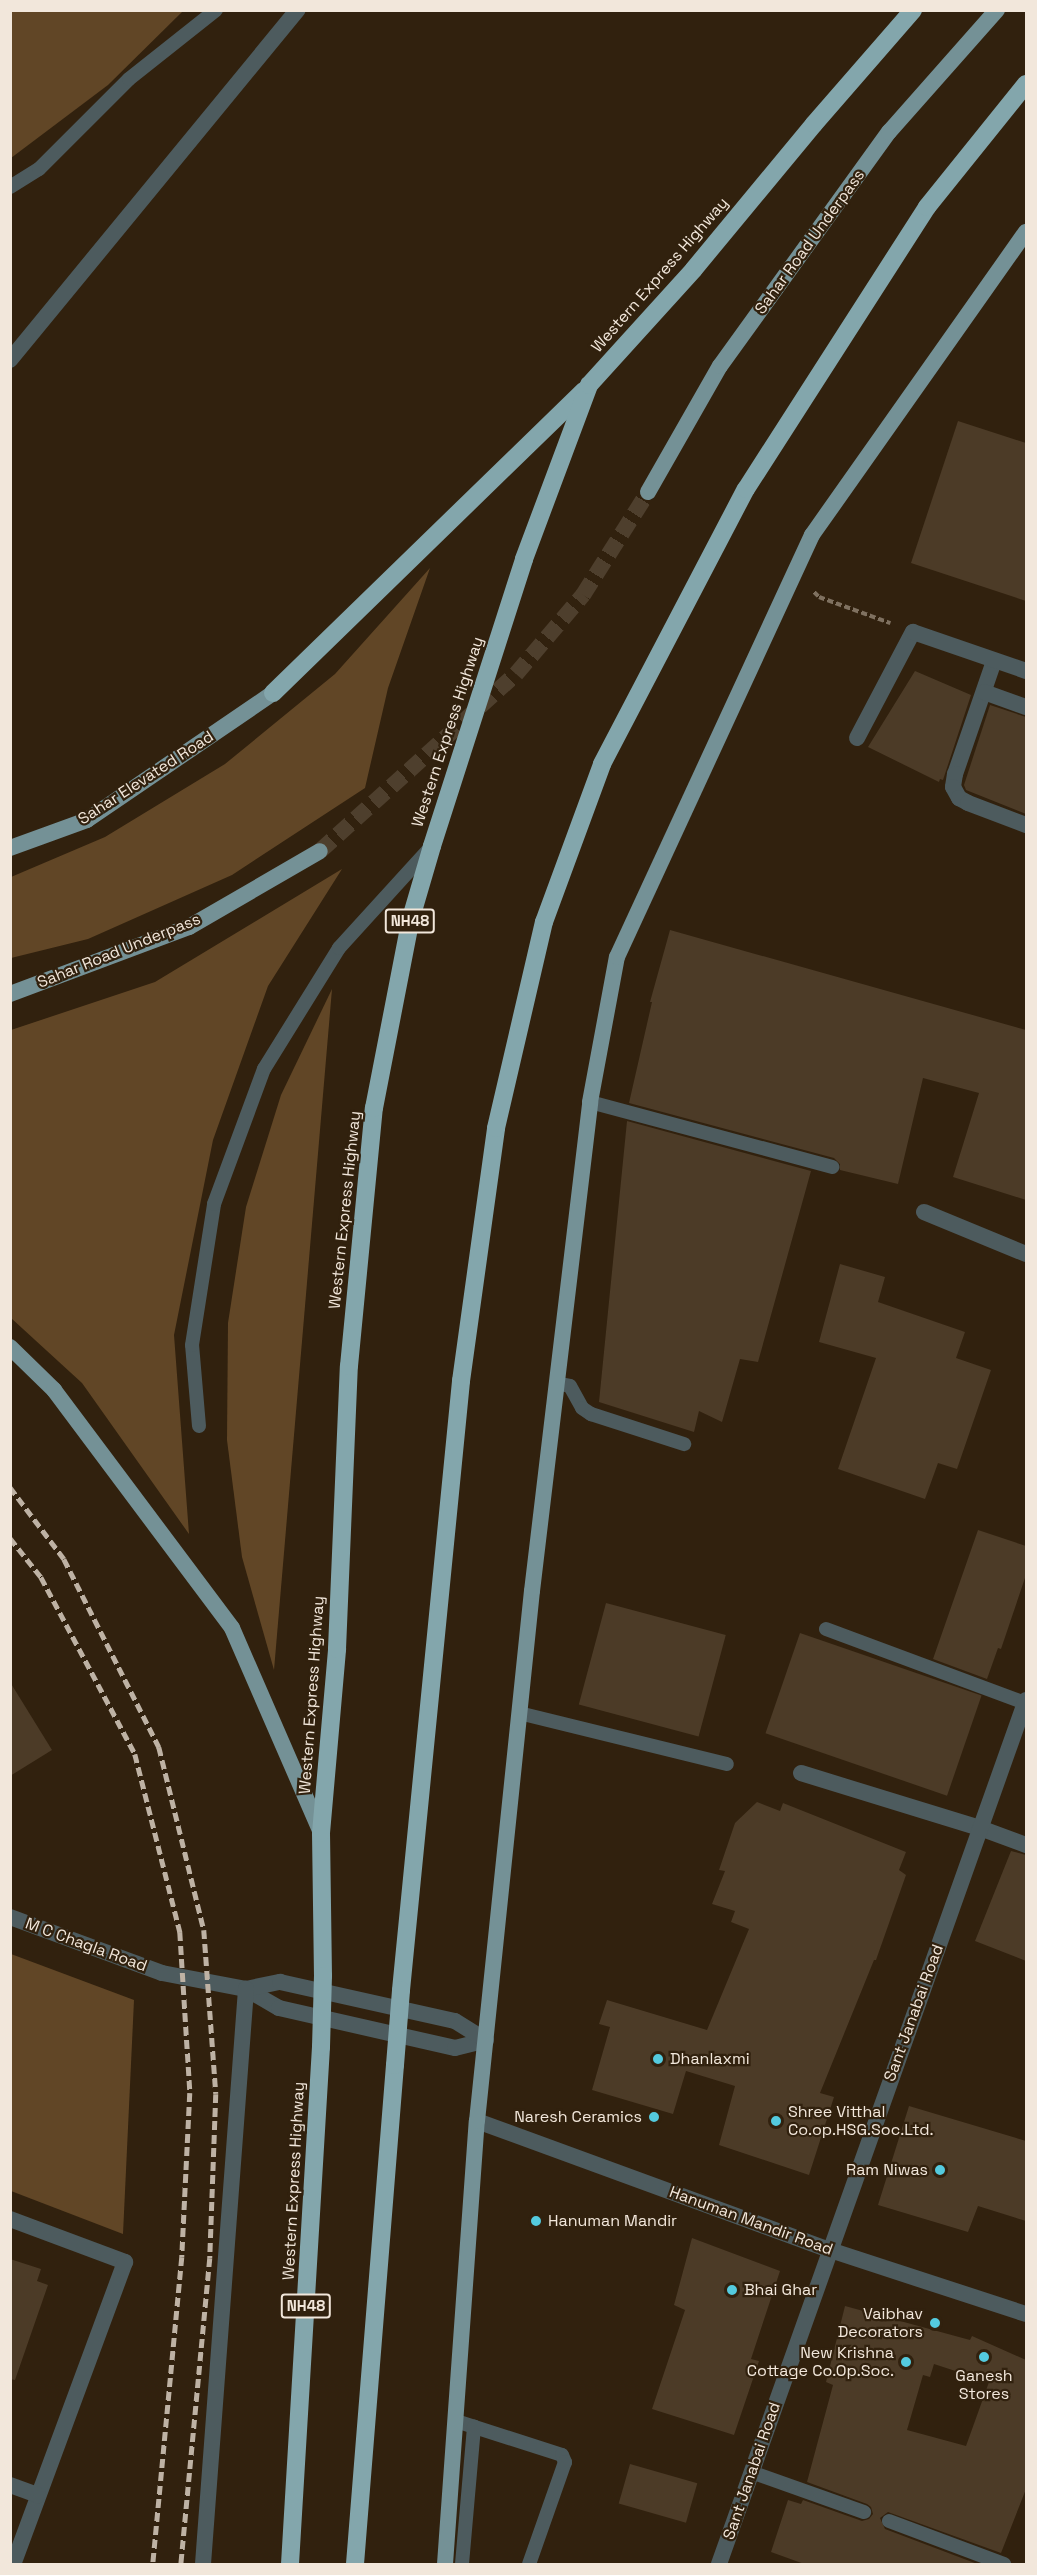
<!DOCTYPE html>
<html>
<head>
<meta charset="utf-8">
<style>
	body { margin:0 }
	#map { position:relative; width:1037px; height:2575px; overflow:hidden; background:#31210e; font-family:"Space Grotesk",sans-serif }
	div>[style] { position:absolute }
	.green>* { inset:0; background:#614626 }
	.building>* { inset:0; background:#4c3b27; transform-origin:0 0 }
	.primary-tunnel>* { height:16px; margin-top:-8px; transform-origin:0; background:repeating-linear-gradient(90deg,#4e3f2d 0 16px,transparent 0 24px) }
	.path>* { height:4px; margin-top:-2px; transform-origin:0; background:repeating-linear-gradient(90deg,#7f7160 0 6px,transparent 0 9px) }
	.service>* { height:14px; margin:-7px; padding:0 7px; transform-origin:7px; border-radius:7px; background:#4d5b5e }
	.minor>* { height:16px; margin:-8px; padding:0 8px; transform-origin:8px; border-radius:8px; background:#4d5b5e }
	.tertiary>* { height:16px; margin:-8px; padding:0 8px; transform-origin:8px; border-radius:8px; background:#4d5b5e }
	.primary>* { height:16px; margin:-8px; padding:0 8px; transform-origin:8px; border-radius:8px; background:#749196 }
	.motorway>* { height:18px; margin:-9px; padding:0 9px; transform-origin:9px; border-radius:9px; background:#83a6ac }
	.rail>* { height:4.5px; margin-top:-2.25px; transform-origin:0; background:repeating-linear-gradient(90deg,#beb2a4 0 9px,transparent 0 13.5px) }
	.motorway-bridge>* { height:18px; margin:-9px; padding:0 9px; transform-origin:9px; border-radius:9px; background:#83a6ac }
	.dots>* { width:16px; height:16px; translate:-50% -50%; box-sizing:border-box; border:3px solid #31210e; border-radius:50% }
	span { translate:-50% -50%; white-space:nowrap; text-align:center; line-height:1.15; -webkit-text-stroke:4.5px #31210e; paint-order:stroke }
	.shield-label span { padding:2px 4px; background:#31210e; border:2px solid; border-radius:4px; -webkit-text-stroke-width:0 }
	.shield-label { font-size:15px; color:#f2e7db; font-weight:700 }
	.street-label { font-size:16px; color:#f2e7db }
	.poi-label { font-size:16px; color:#f2e7db }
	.left { translate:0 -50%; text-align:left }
	.right { translate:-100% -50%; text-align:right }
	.frame { position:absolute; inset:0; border:12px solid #f2e7db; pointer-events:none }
</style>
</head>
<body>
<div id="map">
	<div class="green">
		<div style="clip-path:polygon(11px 10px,183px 10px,183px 11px,108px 85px,11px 158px)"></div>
		<div style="clip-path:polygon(430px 568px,388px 688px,365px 788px,232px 875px,88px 939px,11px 958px,11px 877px,105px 837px,225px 764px,335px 674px)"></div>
		<div style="clip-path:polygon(342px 869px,268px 986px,213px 1140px,174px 1335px,189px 1534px,82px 1383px,11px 1318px,11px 1030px,155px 982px)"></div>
		<div style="clip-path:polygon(332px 989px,274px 1670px,242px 1557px,227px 1440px,228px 1323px,246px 1207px,281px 1095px)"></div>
		<div style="clip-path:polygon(11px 1954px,134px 2000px,123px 2234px,11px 2191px)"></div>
	</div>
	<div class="building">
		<div style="clip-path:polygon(958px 421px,1026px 443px,1026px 601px,911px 563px)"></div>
		<div style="clip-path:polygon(915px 671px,971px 695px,943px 780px,940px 779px,939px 782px,868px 747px)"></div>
		<div style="clip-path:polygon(990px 705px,1026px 717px,1026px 814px,966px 790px,964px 785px)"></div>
		<div style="clip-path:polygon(670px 930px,1026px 1030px,1026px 1200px,953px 1177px,979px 1093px,923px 1078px,898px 1184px,840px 1170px,840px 1164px,834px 1158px,629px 1103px,652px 1002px,650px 1002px)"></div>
		<div style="clip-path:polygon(627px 1121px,811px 1171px,758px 1362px,740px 1359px,722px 1422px,699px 1411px,694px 1432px,599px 1402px)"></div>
		<div style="clip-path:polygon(840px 1264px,885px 1277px,878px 1302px,965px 1332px,956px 1358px,991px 1370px,957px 1469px,938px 1463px,925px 1499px,838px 1469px,876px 1358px,819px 1342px)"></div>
		<div style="clip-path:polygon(978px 1530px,1026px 1546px,1026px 1575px,1001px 1649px,998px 1648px,987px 1679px,933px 1659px)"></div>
		<div style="left:606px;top:1603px;width:124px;height:105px;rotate:15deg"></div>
		<div style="left:800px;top:1633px;width:192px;height:106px;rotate:19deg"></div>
		<div style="clip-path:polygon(10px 1682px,52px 1750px,10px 1776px)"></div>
		<div style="clip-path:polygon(757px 1802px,780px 1811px,783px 1803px,906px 1852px,899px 1870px,906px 1875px,876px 1960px,874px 1960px,820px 2093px,834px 2097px,809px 2175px,719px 2145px,735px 2086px,686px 2071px,673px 2114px,592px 2090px,610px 2027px,599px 2024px,607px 2000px,707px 2030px,749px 1929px,731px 1922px,735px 1911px,712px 1904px,725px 1871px,719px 1870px,735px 1823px)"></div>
		<div style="clip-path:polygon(1011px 1851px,1026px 1855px,1026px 1961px,975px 1941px)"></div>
		<div style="clip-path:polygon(909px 2106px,1026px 2141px,1026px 2221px,978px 2206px,968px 2232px,878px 2205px)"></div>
		<div style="clip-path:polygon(692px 2238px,780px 2271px,751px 2359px,759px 2361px,734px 2435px,652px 2409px,685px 2310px,674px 2305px)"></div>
		<div style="clip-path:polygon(10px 2259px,41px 2269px,37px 2281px,48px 2285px,15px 2380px,10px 2379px)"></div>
		<div style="clip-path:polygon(evenodd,845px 2306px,970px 2340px,972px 2336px,1026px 2360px,1026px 2489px,1001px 2553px,888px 2512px,880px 2518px,885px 2529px,980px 2565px,807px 2565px,771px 2552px,788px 2500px,801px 2504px,803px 2500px,862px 2521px,869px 2519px,873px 2514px,871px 2507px,867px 2504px,807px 2482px,833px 2385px,826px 2382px,845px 2306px,934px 2364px,989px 2382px,966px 2446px,907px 2430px,923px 2375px,930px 2377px,934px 2364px)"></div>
		<div style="left:630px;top:2464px;width:70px;height:41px;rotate:16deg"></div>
	</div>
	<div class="primary-tunnel">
		<div style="left:320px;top:851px;width:264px;rotate:-42.1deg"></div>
		<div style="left:516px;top:674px;width:104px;rotate:-49.7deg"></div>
		<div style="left:583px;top:595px;width:122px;rotate:-57.7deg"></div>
	</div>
	<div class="path">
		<div style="left:814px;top:592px;width:7px;rotate:45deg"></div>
		<div style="left:819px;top:597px;width:76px;rotate:20.1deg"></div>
	</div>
	<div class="service">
		<div style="left:10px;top:187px;width:34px;rotate:-32deg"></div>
		<div style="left:39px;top:169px;width:127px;rotate:-45deg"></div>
		<div style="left:129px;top:79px;width:111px;rotate:-38.4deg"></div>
		<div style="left:590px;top:1102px;width:251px;rotate:15deg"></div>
		<div style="left:556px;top:1383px;width:14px;rotate:12deg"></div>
		<div style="left:570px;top:1386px;width:25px;rotate:61deg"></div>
		<div style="left:582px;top:1408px;width:11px;rotate:34deg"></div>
		<div style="left:591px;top:1414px;width:98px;rotate:17.9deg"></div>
		<div style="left:199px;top:1426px;width:81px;rotate:-94.9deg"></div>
		<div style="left:192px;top:1345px;width:143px;rotate:-81.1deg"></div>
		<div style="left:214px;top:1204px;width:144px;rotate:-69.7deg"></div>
		<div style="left:264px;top:1069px;width:142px;rotate:-58.2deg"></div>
		<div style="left:339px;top:948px;width:135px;rotate:-47.7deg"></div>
		<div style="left:826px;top:1629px;width:212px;rotate:20.4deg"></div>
		<div style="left:519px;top:1713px;width:214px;rotate:13.8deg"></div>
		<div style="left:456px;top:2421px;width:111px;rotate:17.8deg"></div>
		<div style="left:562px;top:2455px;width:8px;rotate:67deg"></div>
		<div style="left:565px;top:2462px;width:108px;rotate:109.4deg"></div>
		<div style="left:751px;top:2472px;width:120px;rotate:19.5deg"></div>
		<div style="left:889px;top:2521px;width:123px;rotate:20.5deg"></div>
		<div style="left:462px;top:2564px;width:138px;rotate:-85deg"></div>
	</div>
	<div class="minor">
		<div style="left:994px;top:661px;width:120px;rotate:109deg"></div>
		<div style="left:955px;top:774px;width:13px;rotate:99deg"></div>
		<div style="left:953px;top:787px;width:13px;rotate:61deg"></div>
		<div style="left:959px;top:798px;width:10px;rotate:29deg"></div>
		<div style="left:968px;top:803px;width:62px;rotate:20.8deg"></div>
		<div style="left:984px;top:692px;width:45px;rotate:19.7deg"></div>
		<div style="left:857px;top:738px;width:120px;rotate:-62.2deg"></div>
		<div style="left:913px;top:632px;width:120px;rotate:19deg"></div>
		<div style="left:924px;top:1212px;width:110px;rotate:22.4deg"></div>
		<div style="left:801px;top:1773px;width:187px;rotate:17.1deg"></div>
		<div style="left:980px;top:1828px;width:49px;rotate:20.3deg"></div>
		<div style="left:10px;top:1917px;width:162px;rotate:20.2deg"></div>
		<div style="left:162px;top:1973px;width:86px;rotate:10.8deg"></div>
		<div style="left:246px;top:1989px;width:38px;rotate:30deg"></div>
		<div style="left:279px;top:2008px;width:180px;rotate:12.8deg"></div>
		<div style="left:455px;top:2048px;width:32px;rotate:-14deg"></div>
		<div style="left:246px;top:1989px;width:35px;rotate:-12deg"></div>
		<div style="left:280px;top:1982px;width:179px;rotate:12.6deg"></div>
		<div style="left:455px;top:2021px;width:36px;rotate:32deg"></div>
		<div style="left:10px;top:2219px;width:123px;rotate:20.5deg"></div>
		<div style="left:125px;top:2262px;width:322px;rotate:110.3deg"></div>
		<div style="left:10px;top:2485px;width:30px;rotate:20deg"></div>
		<div style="left:203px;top:2564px;width:577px;rotate:-85.72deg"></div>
		<div style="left:719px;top:2564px;width:917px;rotate:-70.44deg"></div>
	</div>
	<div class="tertiary">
		<div style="left:10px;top:360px;width:453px;rotate:-50.6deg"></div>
		<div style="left:477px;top:2121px;width:376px;rotate:20.1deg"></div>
		<div style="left:830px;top:2250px;width:206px;rotate:18.1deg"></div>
	</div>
	<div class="primary">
		<div style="left:648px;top:492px;width:145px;rotate:-60.3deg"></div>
		<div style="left:720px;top:366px;width:289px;rotate:-54.2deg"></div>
		<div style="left:889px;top:132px;width:163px;rotate:-48.5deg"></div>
		<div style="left:10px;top:848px;width:82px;rotate:-20deg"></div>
		<div style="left:87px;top:820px;width:225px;rotate:-34.3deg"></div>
		<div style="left:10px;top:994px;width:191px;rotate:-20.5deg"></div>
		<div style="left:189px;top:927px;width:151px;rotate:-30.1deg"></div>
		<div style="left:10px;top:1347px;width:62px;rotate:44.3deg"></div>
		<div style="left:54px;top:1390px;width:297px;rotate:53.2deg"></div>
		<div style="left:232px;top:1628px;width:223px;rotate:66.5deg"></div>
		<div style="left:445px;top:2564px;width:444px;rotate:-85.9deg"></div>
		<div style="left:477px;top:2121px;width:533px;rotate:-84.08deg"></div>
		<div style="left:532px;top:1591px;width:492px;rotate:-83.2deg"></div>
		<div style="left:590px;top:1102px;width:147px;rotate:-79.5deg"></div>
		<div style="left:617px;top:957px;width:465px;rotate:-65.2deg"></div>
		<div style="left:812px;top:535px;width:371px;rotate:-54.8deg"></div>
	</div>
	<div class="motorway">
		<div style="left:273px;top:693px;width:434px;rotate:-44.2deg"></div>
		<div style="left:323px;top:1976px;width:143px;rotate:-90.8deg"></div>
		<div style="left:321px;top:1833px;width:185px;rotate:-85deg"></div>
		<div style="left:337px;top:1649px;width:283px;rotate:-87.6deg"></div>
		<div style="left:349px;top:1366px;width:259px;rotate:-84.5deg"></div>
		<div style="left:374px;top:1108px;width:194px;rotate:-79deg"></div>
		<div style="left:411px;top:918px;width:75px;rotate:-73.7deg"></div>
		<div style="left:432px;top:846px;width:301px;rotate:-72.2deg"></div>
		<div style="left:524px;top:559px;width:186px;rotate:-69.5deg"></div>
		<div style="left:589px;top:385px;width:156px;rotate:-47.8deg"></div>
		<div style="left:694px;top:269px;width:188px;rotate:-50.4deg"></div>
		<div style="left:814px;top:124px;width:151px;rotate:-49deg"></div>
		<div style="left:401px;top:1990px;width:612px;rotate:-84.37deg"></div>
		<div style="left:461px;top:1381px;width:255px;rotate:-82.1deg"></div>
		<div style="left:496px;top:1128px;width:212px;rotate:-76.9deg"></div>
		<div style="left:544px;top:922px;width:168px;rotate:-69.8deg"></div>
		<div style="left:602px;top:764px;width:310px;rotate:-62.4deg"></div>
		<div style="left:746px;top:489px;width:335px;rotate:-57.3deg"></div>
		<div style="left:927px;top:207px;width:158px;rotate:-51.2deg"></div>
		<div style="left:290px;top:2564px;width:518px;rotate:-86.57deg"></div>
		<div style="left:355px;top:2564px;width:501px;rotate:-85.42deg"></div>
	</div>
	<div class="rail">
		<div style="left:10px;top:1487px;width:90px;rotate:53.1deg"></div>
		<div style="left:64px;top:1559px;width:211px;rotate:63.2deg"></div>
		<div style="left:159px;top:1747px;width:188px;rotate:76.2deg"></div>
		<div style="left:204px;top:1930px;width:164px;rotate:85.8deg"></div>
		<div style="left:216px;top:2094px;width:164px;rotate:92.1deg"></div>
		<div style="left:210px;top:2258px;width:307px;rotate:95.4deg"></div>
		<div style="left:10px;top:1538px;width:50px;rotate:51.5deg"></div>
		<div style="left:41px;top:1577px;width:200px;rotate:62deg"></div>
		<div style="left:135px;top:1754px;width:184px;rotate:75.8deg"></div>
		<div style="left:180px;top:1932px;width:161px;rotate:86.4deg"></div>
		<div style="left:190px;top:2093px;width:164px;rotate:92.8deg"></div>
		<div style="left:182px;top:2257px;width:308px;rotate:95.4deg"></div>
	</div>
	<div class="motorway-bridge">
		<div style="left:321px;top:2047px;width:71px;rotate:-88.4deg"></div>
		<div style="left:395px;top:2065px;width:75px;rotate:-85.4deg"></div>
	</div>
	<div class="dots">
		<div style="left:658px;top:2059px;background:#54cade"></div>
		<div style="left:654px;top:2117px;background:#54cade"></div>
		<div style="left:776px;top:2121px;background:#54cade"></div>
		<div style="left:940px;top:2170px;background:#54cade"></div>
		<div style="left:536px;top:2221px;background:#54cade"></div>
		<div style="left:732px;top:2290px;background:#54cade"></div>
		<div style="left:935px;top:2323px;background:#54cade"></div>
		<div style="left:984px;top:2357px;background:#54cade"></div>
		<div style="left:906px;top:2362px;background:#54cade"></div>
	</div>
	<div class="shield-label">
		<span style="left:410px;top:921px">NH48</span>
		<span style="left:306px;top:2306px">NH48</span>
	</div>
	<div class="street-label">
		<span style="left:810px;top:242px;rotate:-54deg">Sahar Road Underpass</span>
		<span style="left:660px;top:275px;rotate:-49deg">Western Express Highway</span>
		<span style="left:448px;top:732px;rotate:-72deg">Western Express Highway</span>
		<span style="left:146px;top:778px;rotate:-33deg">Sahar Elevated Road</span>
		<span style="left:119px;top:951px;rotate:-22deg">Sahar Road Underpass</span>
		<span style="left:345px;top:1210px;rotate:-84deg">Western Express Highway</span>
		<span style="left:312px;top:1695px;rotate:-86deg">Western Express Highway</span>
		<span style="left:86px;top:1945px;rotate:20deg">M C Chagla Road</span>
		<span style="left:914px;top:2013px;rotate:-70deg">Sant Janabai Road</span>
		<span style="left:294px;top:2181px;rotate:-87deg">Western Express Highway</span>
		<span style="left:751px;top:2221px;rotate:20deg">Hanuman Mandir Road</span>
		<span style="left:752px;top:2471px;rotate:-71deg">Sant Janabai Road</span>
	</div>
	<div class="poi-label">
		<span class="left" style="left:670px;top:2059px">Dhanlaxmi</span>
		<span class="left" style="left:788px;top:2121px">Shree Vitthal<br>Co.op.HSG.Soc.Ltd.</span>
		<span class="right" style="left:642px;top:2117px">Naresh Ceramics</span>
		<span class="right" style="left:928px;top:2170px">Ram Niwas</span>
		<span class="left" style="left:548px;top:2221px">Hanuman Mandir</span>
		<span class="left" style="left:744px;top:2290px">Bhai Ghar</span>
		<span class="right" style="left:923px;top:2323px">Vaibhav<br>Decorators</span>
		<span class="right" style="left:894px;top:2362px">New Krishna<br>Cottage Co.Op.Soc.</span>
		<span style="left:984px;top:2385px">Ganesh<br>Stores</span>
	</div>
	<div class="frame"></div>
</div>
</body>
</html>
